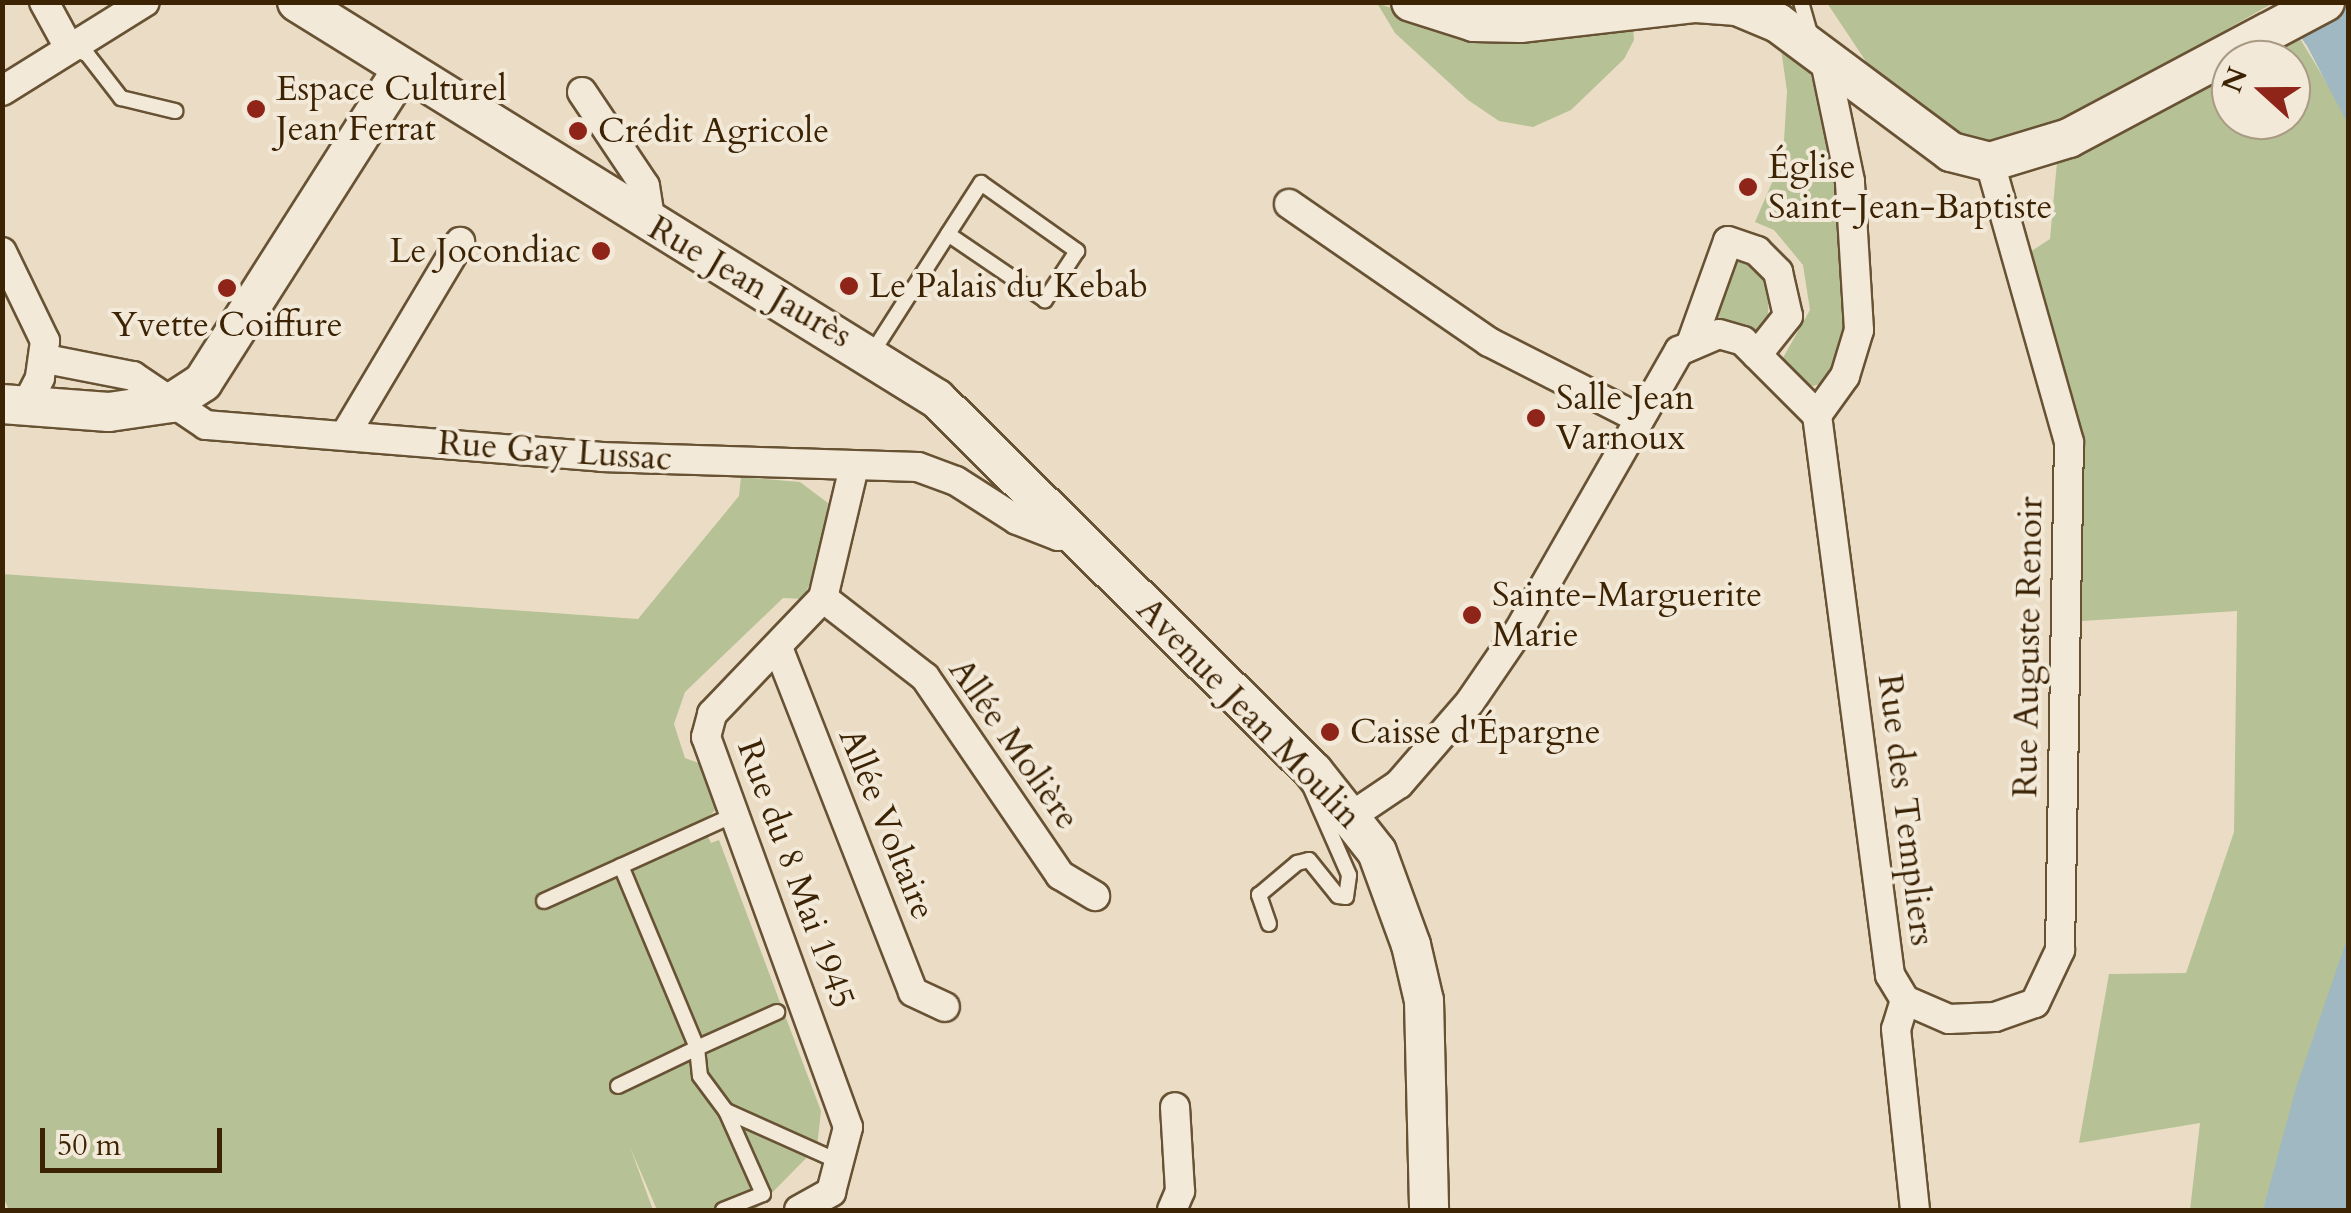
<!DOCTYPE html>
<html>
<head>
<meta charset="utf-8">
<style>
	body { margin:0 }
	#map { position:relative; width:2351px; height:1213px; overflow:hidden; background:#ebddc5; font-family:Cardo,serif }
	div>[style] { position:absolute }
	.green>* { inset:0; background:#b6c196 }
	.water>* { inset:0; background:#9fb8c1 }
	.roads { filter:drop-shadow(2px 0 #685234) drop-shadow(-2px 0 #685234) drop-shadow(0 2px #685234) drop-shadow(0 -2px #685234) }
	.lane>* { height:14px; margin:-7px; padding:0 7px; transform-origin:7px; border-radius:7px; background:#f2e9d9 }
	.street>* { height:28px; margin:-14px; padding:0 14px; transform-origin:14px; border-radius:14px; background:#f2e9d9 }
	.secondary>* { height:38px; margin:-19px; padding:0 19px; transform-origin:19px; border-radius:19px; background:#f2e9d9 }
	.dots>* { width:28px; height:28px; translate:-50% -50%; box-sizing:border-box; border:5px solid #f2e9d9; border-radius:50% }
	span { translate:-50% -50%; white-space:nowrap; text-align:center; line-height:1.15; -webkit-text-stroke:8px #f2e9d9; paint-order:stroke }
	.poi-label { font-size:35px; color:#3c2304 }
	.left { translate:0 -50%; text-align:left }
	.right { translate:-100% -50%; text-align:right }
	.street-label { font-size:35px; color:#3c2304 }
	.frame { position:absolute; inset:0; border:5px solid #3c2304; pointer-events:none }
	.north { position:absolute; left:2211px; top:40px; width:100px; height:100px; box-sizing:border-box; background:#f2e9d9; border:2px solid #a99a84; border-radius:50%; rotate:291deg; font-size:28px; font-weight:700; line-height:40px; text-align:center; color:#3c2304 }
	.north::after { content:''; display:block; margin:auto; width:35px; height:45px; background:#8f2418; clip-path:polygon(50% 0,100% 100%,50% 72%,0 100%) }
	.scale { position:absolute; left:40px; top:1128px; width:182px; height:45px; box-sizing:border-box; border:5px solid #3c2304; border-top:0; padding-left:12px; font-size:30px; line-height:35px; white-space:nowrap; color:#3c2304; -webkit-text-stroke:8px #f2e9d9; paint-order:stroke }
</style>
</head>
<body>
<div id="map">
	<div class="green">
		<div style="clip-path:polygon(1377px 3px,1400px 11px,1633px 28px,1634px 40px,1624px 59px,1571px 110px,1533px 127px,1499px 121px,1468px 100px,1395px 33px)"></div>
		<div style="clip-path:polygon(1827px 3px,2273px 3px,2043px 134px,1985px 147px,1942px 129px,1879px 81px)"></div>
		<div style="clip-path:polygon(2296px 32px,2348px 118px,2348px 936px,2263px 1210px,2190px 1210px,2200px 1123px,2079px 1143px,2109px 974px,2186px 973px,2234px 832px,2237px 611px,2082px 621px,2081px 428px,2027px 254px,2050px 239px,2057px 162px,2162px 100px,2231px 65px,2231px 120px,2291px 120px,2291px 60px,2240px 60px)"></div>
		<div style="clip-path:polygon(1780px 42px,1808px 67px,1836px 154px,1852px 322px,1832px 381px,1809px 387px,1780px 363px,1810px 310px,1803px 265px,1774px 230px,1755px 222px,1783px 157px,1787px 91px)"></div>
		<div style="clip-path:polygon(1734px 256px,1753px 261px,1769px 277px,1768px 320px,1759px 335px,1713px 323px)"></div>
		<div style="clip-path:polygon(741px 477px,800px 482px,828px 503px,825px 548px,803px 599px,783px 598px,685px 692px,674px 724px,685px 758px,704px 765px,716px 809px,702px 824px,711px 843px,719px 840px,821px 1111px,817px 1147px,755px 1210px,657px 1210px,630px 1147px,653px 1210px,9px 1210px,2px 1195px,2px 574px,638px 619px,739px 496px)"></div>
	</div>
	<div class="water">
		<div style="clip-path:polygon(2276px 3px,2348px 3px,2348px 124px,2307px 46px)"></div>
		<div style="clip-path:polygon(2348px 936px,2348px 1210px,2263px 1210px,2296px 1088px)"></div>
	</div>
	<div class="roads">
		<div class="lane">
			<div style="left:1801px;top:2px;width:40px;rotate:74deg"></div>
			<div style="left:73px;top:49px;width:15px;rotate:20deg"></div>
			<div style="left:87px;top:54px;width:56px;rotate:52.3deg"></div>
			<div style="left:121px;top:98px;width:56px;rotate:13.5deg"></div>
			<div style="left:872px;top:353px;width:141px;rotate:-57.4deg"></div>
			<div style="left:948px;top:234px;width:61px;rotate:-57.1deg"></div>
			<div style="left:981px;top:183px;width:118px;rotate:35.3deg"></div>
			<div style="left:1077px;top:251px;width:59px;rotate:123.1deg"></div>
			<div style="left:1045px;top:300px;width:117px;rotate:-145.8deg"></div>
			<div style="left:621px;top:866px;width:197px;rotate:67.3deg"></div>
			<div style="left:697px;top:1048px;width:88px;rotate:-24.2deg"></div>
			<div style="left:544px;top:901px;width:209px;rotate:-24.4deg"></div>
			<div style="left:1269px;top:924px;width:31px;rotate:-109deg"></div>
			<div style="left:1259px;top:895px;width:50px;rotate:-40.1deg"></div>
			<div style="left:1297px;top:863px;width:12px;rotate:-14deg"></div>
			<div style="left:1309px;top:860px;width:46px;rotate:51.1deg"></div>
			<div style="left:1338px;top:896px;width:8px;rotate:7deg"></div>
			<div style="left:1346px;top:897px;width:22px;rotate:-82deg"></div>
			<div style="left:1349px;top:875px;width:99px;rotate:-113.7deg"></div>
			<div style="left:618px;top:1086px;width:88px;rotate:-25.7deg"></div>
			<div style="left:697px;top:1048px;width:28px;rotate:84deg"></div>
			<div style="left:700px;top:1076px;width:44px;rotate:53.4deg"></div>
			<div style="left:723px;top:1210px;width:43px;rotate:-21.8deg"></div>
			<div style="left:763px;top:1194px;width:91px;rotate:-114deg"></div>
			<div style="left:726px;top:1111px;width:125px;rotate:24.1deg"></div>
		</div>
		<div class="street">
			<div style="left:44px;top:2px;width:50px;rotate:61.4deg"></div>
			<div style="left:2px;top:91px;width:168px;rotate:-31.9deg"></div>
			<div style="left:582px;top:92px;width:113px;rotate:56.2deg"></div>
			<div style="left:645px;top:186px;width:39px;rotate:81deg"></div>
			<div style="left:1289px;top:204px;width:243px;rotate:34.6deg"></div>
			<div style="left:1489px;top:342px;width:169px;rotate:27deg"></div>
			<div style="left:2px;top:252px;width:99px;rotate:64.2deg"></div>
			<div style="left:45px;top:341px;width:37px;rotate:98deg"></div>
			<div style="left:40px;top:378px;width:30px;rotate:117deg"></div>
			<div style="left:1692px;top:341px;width:106px;rotate:-70.2deg"></div>
			<div style="left:1728px;top:241px;width:31px;rotate:19deg"></div>
			<div style="left:1757px;top:251px;width:30px;rotate:45deg"></div>
			<div style="left:1778px;top:272px;width:45px;rotate:77.2deg"></div>
			<div style="left:1788px;top:316px;width:50px;rotate:128.5deg"></div>
			<div style="left:46px;top:359px;width:89px;rotate:11.1deg"></div>
			<div style="left:133px;top:376px;width:88px;rotate:33.9deg"></div>
			<div style="left:206px;top:425px;width:396px;rotate:4.6deg"></div>
			<div style="left:601px;top:457px;width:317px;rotate:1.8deg"></div>
			<div style="left:918px;top:467px;width:40px;rotate:20.2deg"></div>
			<div style="left:956px;top:481px;width:72px;rotate:32.6deg"></div>
			<div style="left:1017px;top:520px;width:44px;rotate:21.3deg"></div>
			<div style="left:1058px;top:536px;width:16px;rotate:-27deg"></div>
			<div style="left:1817px;top:415px;width:565px;rotate:82.57deg"></div>
			<div style="left:1890px;top:975px;width:29px;rotate:59deg"></div>
			<div style="left:1905px;top:1000px;width:30px;rotate:107deg"></div>
			<div style="left:1896px;top:1029px;width:182px;rotate:84deg"></div>
			<div style="left:1817px;top:415px;width:48px;rotate:-54.3deg"></div>
			<div style="left:1845px;top:376px;width:48px;rotate:-73.1deg"></div>
			<div style="left:1859px;top:330px;width:149px;rotate:-93.5deg"></div>
			<div style="left:1850px;top:181px;width:123px;rotate:-101.8deg"></div>
			<div style="left:345px;top:435px;width:225px;rotate:-59.2deg"></div>
			<div style="left:823px;top:598px;width:129px;rotate:37.8deg"></div>
			<div style="left:925px;top:677px;width:240px;rotate:55.7deg"></div>
			<div style="left:1060px;top:875px;width:41px;rotate:31deg"></div>
			<div style="left:779px;top:650px;width:367px;rotate:68.6deg"></div>
			<div style="left:913px;top:992px;width:35px;rotate:25deg"></div>
			<div style="left:1353px;top:815px;width:55px;rotate:-34deg"></div>
			<div style="left:1399px;top:784px;width:108px;rotate:-49.1deg"></div>
			<div style="left:1470px;top:702px;width:85px;rotate:-55.6deg"></div>
			<div style="left:1518px;top:632px;width:324px;rotate:-60.2deg"></div>
			<div style="left:1679px;top:351px;width:43px;rotate:-23deg"></div>
			<div style="left:1719px;top:334px;width:25px;rotate:16deg"></div>
			<div style="left:1743px;top:341px;width:105px;rotate:45deg"></div>
			<div style="left:1905px;top:1000px;width:48px;rotate:23.4deg"></div>
			<div style="left:1949px;top:1019px;width:46px;rotate:-2.5deg"></div>
			<div style="left:1995px;top:1017px;width:42px;rotate:-19.3deg"></div>
			<div style="left:2035px;top:1003px;width:59px;rotate:-64.7deg"></div>
			<div style="left:2060px;top:950px;width:508px;rotate:-88.99deg"></div>
			<div style="left:2069px;top:442px;width:291px;rotate:-105.8deg"></div>
			<div style="left:799px;top:1210px;width:37px;rotate:-29deg"></div>
			<div style="left:831px;top:1192px;width:67px;rotate:-75.3deg"></div>
			<div style="left:848px;top:1127px;width:415px;rotate:-110deg"></div>
			<div style="left:706px;top:737px;width:24px;rotate:-75deg"></div>
			<div style="left:712px;top:714px;width:161px;rotate:-46.3deg"></div>
			<div style="left:823px;top:598px;width:135px;rotate:-76.7deg"></div>
			<div style="left:1172px;top:1210px;width:21px;rotate:-67deg"></div>
			<div style="left:1180px;top:1191px;width:84px;rotate:-93.4deg"></div>
		</div>
		<div class="secondary">
			<div style="left:297px;top:2px;width:753px;rotate:31.81deg"></div>
			<div style="left:937px;top:399px;width:529px;rotate:44.69deg"></div>
			<div style="left:1313px;top:771px;width:103px;rotate:51.7deg"></div>
			<div style="left:1377px;top:852px;width:99px;rotate:69.9deg"></div>
			<div style="left:1411px;top:945px;width:57px;rotate:76.9deg"></div>
			<div style="left:1424px;top:1001px;width:209px;rotate:88.6deg"></div>
			<div style="left:1411px;top:2px;width:66px;rotate:17.6deg"></div>
			<div style="left:1474px;top:22px;width:46px;rotate:1.2deg"></div>
			<div style="left:1520px;top:23px;width:177px;rotate:-6.5deg"></div>
			<div style="left:1696px;top:3px;width:41px;rotate:4.2deg"></div>
			<div style="left:1737px;top:6px;width:44px;rotate:22.5deg"></div>
			<div style="left:1778px;top:23px;width:216px;rotate:36.7deg"></div>
			<div style="left:1951px;top:152px;width:40px;rotate:14.4deg"></div>
			<div style="left:1990px;top:162px;width:83px;rotate:-16.9deg"></div>
			<div style="left:2069px;top:138px;width:290px;rotate:-28deg"></div>
			<div style="left:2px;top:404px;width:107px;rotate:4.3deg"></div>
			<div style="left:109px;top:412px;width:63px;rotate:-8.3deg"></div>
			<div style="left:171px;top:403px;width:38px;rotate:-33deg"></div>
			<div style="left:203px;top:382px;width:369px;rotate:-57.5deg"></div>
		</div>
	</div>
	<div class="dots">
		<div style="left:256px;top:109px;background:#8f2418"></div>
		<div style="left:578px;top:131px;background:#8f2418"></div>
		<div style="left:1748px;top:187px;background:#8f2418"></div>
		<div style="left:601px;top:251px;background:#8f2418"></div>
		<div style="left:849px;top:286px;background:#8f2418"></div>
		<div style="left:227px;top:288px;background:#8f2418"></div>
		<div style="left:1536px;top:418px;background:#8f2418"></div>
		<div style="left:1472px;top:615px;background:#8f2418"></div>
		<div style="left:1330px;top:732px;background:#8f2418"></div>
	</div>
	<div class="poi-label">
		<span class="left" style="left:276px;top:109px">Espace Culturel<br>Jean Ferrat</span>
		<span class="left" style="left:598px;top:131px">Crédit Agricole</span>
		<span class="left" style="left:1768px;top:187px">Église<br>Saint-Jean-Baptiste</span>
		<span class="right" style="left:581px;top:251px">Le Jocondiac</span>
		<span class="left" style="left:869px;top:286px">Le Palais du Kebab</span>
		<span style="left:227px;top:325px">Yvette Coiffure</span>
		<span class="left" style="left:1556px;top:418px">Salle Jean<br>Varnoux</span>
		<span class="left" style="left:1492px;top:615px">Sainte-Marguerite<br>Marie</span>
		<span class="left" style="left:1350px;top:732px">Caisse d'Épargne</span>
	</div>
	<div class="street-label">
		<span style="left:750px;top:282px;rotate:30deg">Rue Jean Jaurès</span>
		<span style="left:555px;top:451px;rotate:4deg">Rue Gay Lussac</span>
		<span style="left:2028px;top:647px;rotate:-89deg">Rue Auguste Renoir</span>
		<span style="left:1249px;top:713px;rotate:46deg">Avenue Jean Moulin</span>
		<span style="left:1014px;top:744px;rotate:55deg">Allée Molière</span>
		<span style="left:1906px;top:810px;rotate:83deg">Rue des Templiers</span>
		<span style="left:887px;top:824px;rotate:68deg">Allée Voltaire</span>
		<span style="left:796px;top:874px;rotate:70deg">Rue du 8 Mai 1945</span>
	</div>
	<div class="frame"></div>
	<div class="north">N</div>
	<div class="scale">50 m</div>
</div>
</body>
</html>
